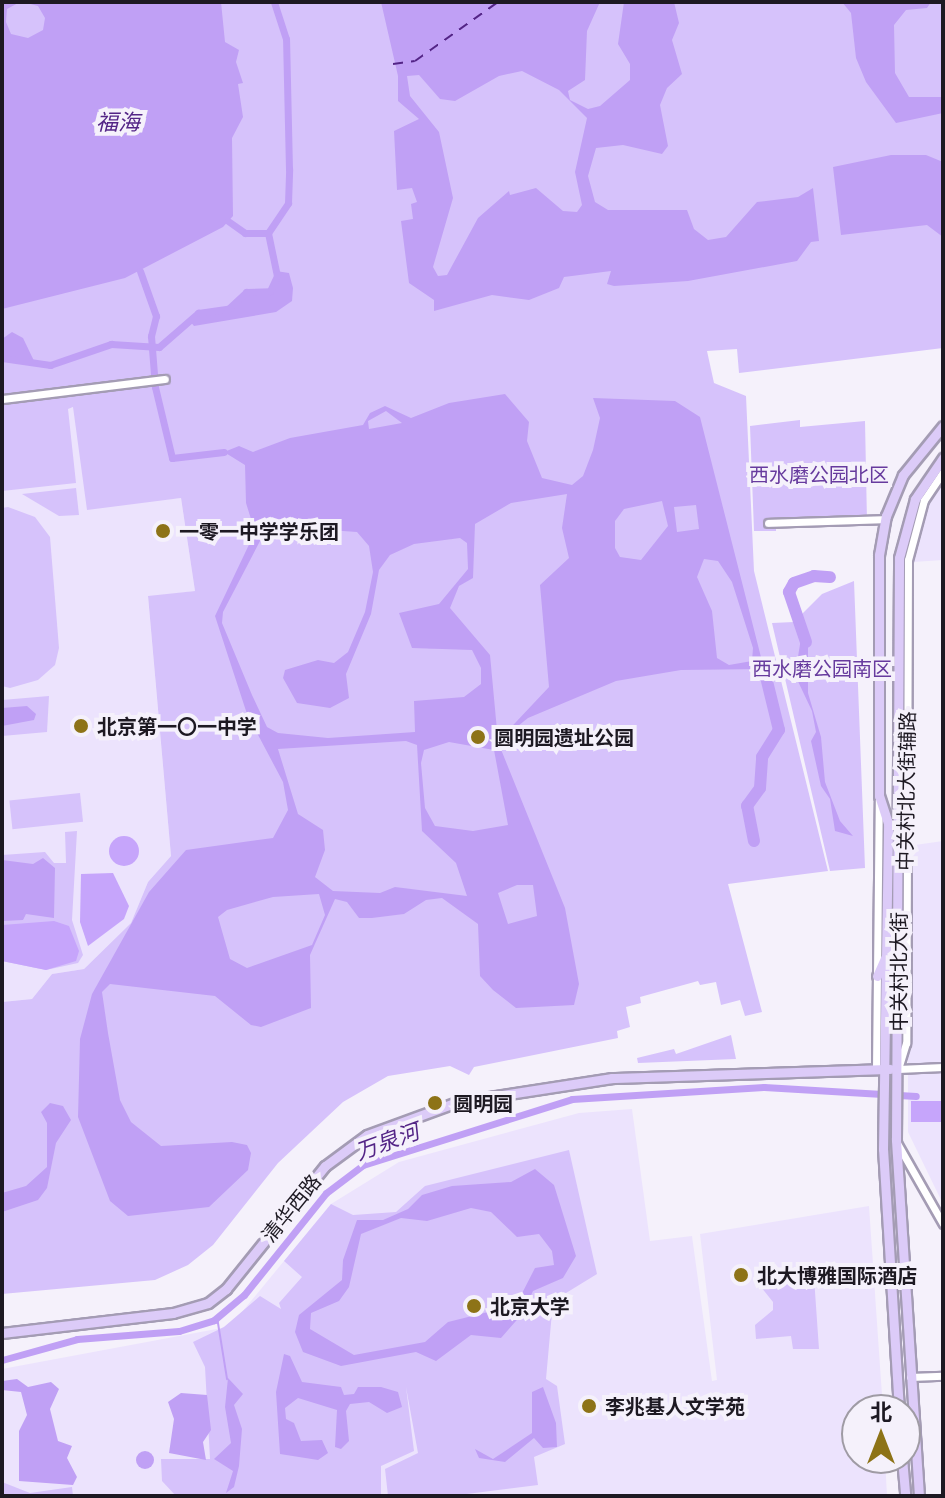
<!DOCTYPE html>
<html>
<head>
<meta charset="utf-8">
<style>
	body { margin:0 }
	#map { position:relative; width:945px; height:1498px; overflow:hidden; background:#f5f1fb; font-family:Ubuntu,"Noto Sans SC",sans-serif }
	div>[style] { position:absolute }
	.built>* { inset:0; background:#ece3fd }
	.green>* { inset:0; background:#d6c2fb; transform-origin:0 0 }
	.forest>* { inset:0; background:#c6a5fb; transform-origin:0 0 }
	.round { border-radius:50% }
	.water>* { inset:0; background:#c0a0f5 }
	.stream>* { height:2px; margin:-1px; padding:0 1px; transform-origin:1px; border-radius:1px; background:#c0a0f5 }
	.canal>* { height:7px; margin:-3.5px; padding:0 3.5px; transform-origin:3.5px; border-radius:3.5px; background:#c0a0f5 }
	.river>* { height:12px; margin:-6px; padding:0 6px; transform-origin:6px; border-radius:6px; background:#c0a0f5 }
	.ferry>* { height:2px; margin-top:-1px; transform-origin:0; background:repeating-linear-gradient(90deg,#532486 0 10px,transparent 0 18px) }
	.roads { filter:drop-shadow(2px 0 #a49cb4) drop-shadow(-2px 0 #a49cb4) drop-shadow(0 2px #a49cb4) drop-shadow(0 -2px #a49cb4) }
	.minor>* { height:7px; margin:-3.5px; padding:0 3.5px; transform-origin:3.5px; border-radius:3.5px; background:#fff }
	.major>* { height:9px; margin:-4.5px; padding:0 4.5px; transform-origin:4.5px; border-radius:4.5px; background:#dccbf8 }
	.dots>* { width:22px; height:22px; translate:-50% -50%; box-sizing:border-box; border:4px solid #f5f1fb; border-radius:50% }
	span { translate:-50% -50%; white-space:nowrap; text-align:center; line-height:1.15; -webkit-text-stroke:8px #f5f1fb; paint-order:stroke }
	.park-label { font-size:20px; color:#673b9e }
	.poi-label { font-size:20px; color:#1d1922; font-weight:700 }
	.left { translate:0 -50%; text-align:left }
	.street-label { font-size:20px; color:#1d1922 }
	.water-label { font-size:22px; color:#532486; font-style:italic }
	.frame { position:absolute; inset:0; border:4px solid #1d1922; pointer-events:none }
	.north { position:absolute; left:841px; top:1394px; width:80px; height:80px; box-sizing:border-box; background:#f5f1fb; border:2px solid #9f9ba4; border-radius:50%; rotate:0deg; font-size:22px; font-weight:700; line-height:32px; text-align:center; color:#1d1922 }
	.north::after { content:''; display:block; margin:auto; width:28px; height:36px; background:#8d7317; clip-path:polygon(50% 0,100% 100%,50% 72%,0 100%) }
</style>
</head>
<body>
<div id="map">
	<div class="built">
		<div style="clip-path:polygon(74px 407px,161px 500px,181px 498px,195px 591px,148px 597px,171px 856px,148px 882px,131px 923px,84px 969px,52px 974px,32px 999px,2px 1002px,2px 416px)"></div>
		<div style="clip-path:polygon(943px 481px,943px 560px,913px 562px,916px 530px,927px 502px)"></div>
		<div style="clip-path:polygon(943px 841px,943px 1204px,908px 1132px,908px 846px)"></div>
		<div style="clip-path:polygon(632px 1109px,650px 1241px,692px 1236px,712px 1381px,717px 1380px,700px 1234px,869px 1206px,883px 1410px,857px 1410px,857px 1458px,885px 1458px,887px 1496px,2px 1496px,2px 1369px,222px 1328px,237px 1318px,331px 1204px,399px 1162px,579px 1113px)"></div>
	</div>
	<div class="green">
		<div style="clip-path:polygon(2px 2px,943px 2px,943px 348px,739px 373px,737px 349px,707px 351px,714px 383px,746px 396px,754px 571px,828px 871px,728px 884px,762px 1012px,745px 1016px,740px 1000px,721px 1005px,716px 982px,700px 985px,698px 981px,640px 997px,641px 1003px,626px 1007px,630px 1027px,617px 1031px,618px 1038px,474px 1067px,469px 1075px,450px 1066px,388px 1076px,343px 1102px,278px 1163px,213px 1245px,188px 1265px,155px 1280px,2px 1294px,2px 1002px,32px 999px,52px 974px,84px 969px,131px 923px,148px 882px,171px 856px,148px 596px,195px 591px,181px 498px,87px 510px,73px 407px,68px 409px,76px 483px,2px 491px)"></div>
		<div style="clip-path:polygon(800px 420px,800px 427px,865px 421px,867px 521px,776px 523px,776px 531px,754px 531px,750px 426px)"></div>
		<div style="clip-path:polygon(76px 488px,79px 515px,59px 516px,22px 494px)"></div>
		<div style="clip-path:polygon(8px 507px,35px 517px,50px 537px,59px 648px,55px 665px,38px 680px,10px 688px,2px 686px,2px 508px)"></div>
		<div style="clip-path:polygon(854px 581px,865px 868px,830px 871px,772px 623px,794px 622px,822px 594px)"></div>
		<div style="clip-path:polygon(49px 696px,47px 732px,2px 736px,2px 700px)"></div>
		<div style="left:80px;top:793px;width:29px;height:71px;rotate:84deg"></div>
		<div style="clip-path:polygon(77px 831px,72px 920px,83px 955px,78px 963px,46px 970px,2px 961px,2px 855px,45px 852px,54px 863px,66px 863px,65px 832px)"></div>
		<div style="clip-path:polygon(731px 1035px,736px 1059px,638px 1063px,637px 1058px,674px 1049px,676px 1054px)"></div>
		<div style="clip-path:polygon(569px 1150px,597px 1274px,553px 1301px,546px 1379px,557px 1386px,565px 1444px,534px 1457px,538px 1485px,451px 1496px,388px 1496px,385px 1469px,418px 1453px,406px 1387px,414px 1451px,381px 1466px,381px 1496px,176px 1496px,162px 1481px,161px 1459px,210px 1459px,205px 1367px,193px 1342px,224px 1327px,260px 1296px,281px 1309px,279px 1303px,302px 1277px,284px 1261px,331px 1204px,353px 1215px,396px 1212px,425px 1186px)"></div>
		<div style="clip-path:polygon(813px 1263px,819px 1349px,793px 1349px,791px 1336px,756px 1339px,755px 1325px,773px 1310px,773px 1302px,761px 1287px,769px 1273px)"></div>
		<div style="clip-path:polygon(2px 1482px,30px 1493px,72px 1487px,73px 1496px,2px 1496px)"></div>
	</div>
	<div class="forest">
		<div class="round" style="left:109px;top:836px;width:30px;height:30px"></div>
		<div style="clip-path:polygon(113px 873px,129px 906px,124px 919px,88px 946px,80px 922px,81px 874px)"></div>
		<div style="clip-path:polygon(54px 921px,69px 926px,79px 951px,76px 961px,46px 970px,2px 961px,2px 925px)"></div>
		<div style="left:943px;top:1101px;width:21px;height:32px;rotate:90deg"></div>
	</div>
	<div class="water">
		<div style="clip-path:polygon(2px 2px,20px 2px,7px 9px,6px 22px,11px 34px,28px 38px,43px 30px,45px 18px,38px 6px,23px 2px,221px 2px,225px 42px,239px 50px,236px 62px,243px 83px,238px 84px,243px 117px,232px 138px,233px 216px,223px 227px,125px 278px,2px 309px)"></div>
		<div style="clip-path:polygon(evenodd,381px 2px,600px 2px,587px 31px,585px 80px,568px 91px,570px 100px,588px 109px,600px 106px,630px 80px,630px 64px,618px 44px,624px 2px,674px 2px,679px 23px,672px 40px,682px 74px,667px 88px,660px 105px,668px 146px,662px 154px,623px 145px,596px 148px,588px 176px,595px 202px,608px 210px,687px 210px,694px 229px,708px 240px,726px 237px,757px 202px,798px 197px,813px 188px,819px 241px,811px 242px,797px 261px,688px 281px,614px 286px,607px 284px,611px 271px,564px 277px,559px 288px,529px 300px,492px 295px,434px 311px,434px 300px,409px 283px,401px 221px,413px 219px,411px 204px,417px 202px,412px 188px,397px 190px,394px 131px,419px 119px,398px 101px,398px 76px,381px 2px,522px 71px,559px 90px,587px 118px,575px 172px,582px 205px,577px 212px,563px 211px,536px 188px,510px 195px,509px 191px,478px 218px,447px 275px,438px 276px,433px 267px,453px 198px,439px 132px,410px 96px,407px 76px,419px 75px,440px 99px,455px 101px,499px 76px,522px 71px)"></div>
		<div style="clip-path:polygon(842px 2px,931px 2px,927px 8px,906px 10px,894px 25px,895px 73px,909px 97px,943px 97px,943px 113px,896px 123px,866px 82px,856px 58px,851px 13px)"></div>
		<div style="clip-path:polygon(891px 155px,926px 155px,943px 162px,943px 237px,927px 225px,841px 235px,833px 167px)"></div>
		<div style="clip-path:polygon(276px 271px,289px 273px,293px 288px,292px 301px,276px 312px,194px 326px,189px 320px,198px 313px,228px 309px,246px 292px,270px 291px)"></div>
		<div style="clip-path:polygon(12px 332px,23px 338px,35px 363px,2px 358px,2px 339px)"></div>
		<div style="clip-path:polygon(evenodd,505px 394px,529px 422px,527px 441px,542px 478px,572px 485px,583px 476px,593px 450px,600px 418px,593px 398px,675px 401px,700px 417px,764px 669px,681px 670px,616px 681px,528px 718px,498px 742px,565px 908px,579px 984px,574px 1005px,516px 1008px,493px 990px,480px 976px,478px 924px,442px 898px,426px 900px,404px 914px,372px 918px,359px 918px,347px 902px,335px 899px,310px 955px,311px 1008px,261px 1027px,251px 1025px,215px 996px,110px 984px,102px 992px,108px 1033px,120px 1100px,131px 1122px,161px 1146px,232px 1142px,247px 1145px,251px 1153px,248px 1170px,209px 1207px,128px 1216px,110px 1201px,78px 1117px,80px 1039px,92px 994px,149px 892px,186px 850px,273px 838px,288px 810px,283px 782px,247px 714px,215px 616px,255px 532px,246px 503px,245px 465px,224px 452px,239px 446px,253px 452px,290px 438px,363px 425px,370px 413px,385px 406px,411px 418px,449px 403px,505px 394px,386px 411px,402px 423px,369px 429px,368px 421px,386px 411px,505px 394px,567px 494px,562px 528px,569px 558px,540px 585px,549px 687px,498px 741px,490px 655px,450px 608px,459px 586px,473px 578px,475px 524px,511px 503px,567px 494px,505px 394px,662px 501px,668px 526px,641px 560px,620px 557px,615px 548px,615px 521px,624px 509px,662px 501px,505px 394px,696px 505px,699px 529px,677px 532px,674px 507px,696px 505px,505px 394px,329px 530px,357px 532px,369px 546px,373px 572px,365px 612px,348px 652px,334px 663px,318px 660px,285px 670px,283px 678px,297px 703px,330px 708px,349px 698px,346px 674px,371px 614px,379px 570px,390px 555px,414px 544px,460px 538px,467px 543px,468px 569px,439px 604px,399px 613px,412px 648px,472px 650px,481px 668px,481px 684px,464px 697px,414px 701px,415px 732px,328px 738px,278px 733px,267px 727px,252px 695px,222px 623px,223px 612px,260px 541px,271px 534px,329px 530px,505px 394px,704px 559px,718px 561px,732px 582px,753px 648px,752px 661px,729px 665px,717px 658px,712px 611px,697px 577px,704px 559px,505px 394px,406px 741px,417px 745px,422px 831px,456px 863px,467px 896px,395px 887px,380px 893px,333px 891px,315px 877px,325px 850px,323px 830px,298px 814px,278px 749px,406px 741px,505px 394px,449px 742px,494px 750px,508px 825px,473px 831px,435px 826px,425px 808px,421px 763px,424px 750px,449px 742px,505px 394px,517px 885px,533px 885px,537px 916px,508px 924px,498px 893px,517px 885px,505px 394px,319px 894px,325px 915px,312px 945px,247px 968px,230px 959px,218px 917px,227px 910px,273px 897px,319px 894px)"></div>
		<div style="clip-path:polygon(803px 626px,808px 643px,808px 693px,821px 737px,825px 782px,840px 821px,853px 836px,835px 831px,830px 799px,821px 786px,811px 741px,816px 732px,812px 711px,795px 675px)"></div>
		<div style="clip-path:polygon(27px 706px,36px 714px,34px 720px,2px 726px,2px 708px)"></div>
		<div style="clip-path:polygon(43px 858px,55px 868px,54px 918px,26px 914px,23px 920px,2px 921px,2px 860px,33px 864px)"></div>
		<div style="clip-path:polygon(50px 1103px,63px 1106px,71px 1120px,56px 1143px,47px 1188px,38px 1200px,2px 1212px,2px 1193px,26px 1186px,47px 1167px,47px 1123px,41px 1112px)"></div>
		<div style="clip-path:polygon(evenodd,535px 1169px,554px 1185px,576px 1256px,563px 1278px,533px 1291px,523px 1313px,501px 1338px,471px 1335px,436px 1361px,416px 1352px,341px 1366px,303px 1352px,295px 1332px,299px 1315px,342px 1280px,343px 1260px,357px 1220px,383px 1220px,408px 1209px,422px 1195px,452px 1186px,511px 1182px,535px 1169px,471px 1208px,491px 1212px,517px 1237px,539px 1234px,552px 1251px,554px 1265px,535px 1268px,516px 1305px,448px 1322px,425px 1342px,354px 1355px,310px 1329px,311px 1313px,339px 1301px,349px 1287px,361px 1234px,401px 1218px,427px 1221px,471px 1208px)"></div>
		<div style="clip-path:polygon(284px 1354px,290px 1356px,302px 1382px,341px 1387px,344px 1395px,354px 1394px,358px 1387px,381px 1387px,398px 1392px,402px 1407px,387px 1413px,369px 1402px,350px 1404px,346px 1411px,349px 1441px,341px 1449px,335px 1447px,337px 1410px,298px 1398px,285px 1408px,286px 1419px,294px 1423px,301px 1441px,322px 1440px,328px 1453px,318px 1460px,280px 1454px,276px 1392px)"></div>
		<div style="clip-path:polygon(228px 1378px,243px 1394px,234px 1405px,242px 1429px,239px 1466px,234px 1487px,226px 1493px,233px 1471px,214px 1459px,231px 1443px,225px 1407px)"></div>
		<div style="clip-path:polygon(17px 1379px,28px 1387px,51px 1382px,59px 1389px,50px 1409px,58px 1441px,72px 1446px,67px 1458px,77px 1477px,73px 1485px,19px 1481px,19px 1431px,27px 1415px,21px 1392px,2px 1390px,2px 1381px)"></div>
		<div style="clip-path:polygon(543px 1387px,556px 1423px,557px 1447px,543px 1448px,534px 1438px,505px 1462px,479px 1458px,475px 1449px,493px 1459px,532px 1433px,532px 1392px)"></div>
		<div style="clip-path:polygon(181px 1393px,207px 1395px,211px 1430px,203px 1442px,206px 1460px,169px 1453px,174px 1419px,168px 1402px)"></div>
		<div class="round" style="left:136px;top:1451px;width:18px;height:18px"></div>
	</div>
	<div class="stream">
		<div style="left:217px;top:1317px;width:63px;rotate:80.8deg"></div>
	</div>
	<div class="canal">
		<div style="left:228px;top:221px;width:21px;rotate:35deg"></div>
		<div style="left:245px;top:233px;width:23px"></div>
		<div style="left:140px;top:271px;width:48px;rotate:70.4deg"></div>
		<div style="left:156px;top:316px;width:21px;rotate:104deg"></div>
		<div style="left:151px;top:336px;width:51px;rotate:85.5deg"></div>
		<div style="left:155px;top:387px;width:73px;rotate:76.5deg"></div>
		<div style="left:172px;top:458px;width:52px;rotate:-6.6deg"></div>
		<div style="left:2px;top:358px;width:49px;rotate:8.3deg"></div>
		<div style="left:50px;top:365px;width:65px;rotate:-19deg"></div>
		<div style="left:111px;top:344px;width:48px;rotate:3.6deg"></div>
		<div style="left:159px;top:347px;width:52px;rotate:-41.1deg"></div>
		<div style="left:198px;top:313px;width:30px;rotate:-8deg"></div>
		<div style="left:228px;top:309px;width:25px;rotate:-43deg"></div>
		<div style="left:246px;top:292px;width:24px;rotate:-2deg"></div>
		<div style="left:270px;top:291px;width:17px;rotate:-65deg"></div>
		<div style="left:277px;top:276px;width:44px;rotate:-101.8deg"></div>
		<div style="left:268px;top:233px;width:36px;rotate:-56deg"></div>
		<div style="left:288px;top:203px;width:34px;rotate:-88deg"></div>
		<div style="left:289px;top:169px;width:130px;rotate:-91.3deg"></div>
		<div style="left:286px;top:39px;width:39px;rotate:-108deg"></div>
		<div style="left:2px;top:1360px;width:78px;rotate:-15.6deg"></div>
		<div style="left:77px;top:1339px;width:102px;rotate:-4.5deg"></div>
		<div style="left:179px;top:1331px;width:37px;rotate:-17deg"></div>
		<div style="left:214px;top:1320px;width:39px;rotate:-40deg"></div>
		<div style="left:244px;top:1295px;width:131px;rotate:-51.2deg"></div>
		<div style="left:326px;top:1193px;width:46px;rotate:-37.1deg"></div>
		<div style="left:363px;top:1165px;width:219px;rotate:-17.5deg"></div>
		<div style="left:572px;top:1099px;width:192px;rotate:-3.6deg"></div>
		<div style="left:764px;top:1087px;width:152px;rotate:3.4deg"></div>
	</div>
	<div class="river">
		<div style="left:806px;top:642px;width:53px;rotate:-108.8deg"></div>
		<div style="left:789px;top:592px;width:10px;rotate:-61deg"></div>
		<div style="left:794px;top:583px;width:21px;rotate:-19deg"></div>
		<div style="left:814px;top:576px;width:16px;rotate:4deg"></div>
		<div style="left:754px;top:841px;width:36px;rotate:-101deg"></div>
		<div style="left:747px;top:806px;width:22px;rotate:-54deg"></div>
		<div style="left:760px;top:788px;width:31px;rotate:-86deg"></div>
		<div style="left:762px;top:757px;width:32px;rotate:-58deg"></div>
		<div style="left:779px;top:730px;width:63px;rotate:-103.8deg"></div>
	</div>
	<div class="ferry">
		<div style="left:393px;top:64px;width:22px;rotate:-8deg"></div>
		<div style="left:415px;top:61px;width:102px;rotate:-35.4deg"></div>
	</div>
	<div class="roads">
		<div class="minor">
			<div style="left:2px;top:399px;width:164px;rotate:-7deg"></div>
			<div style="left:943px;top:472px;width:34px;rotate:124deg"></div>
			<div style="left:924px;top:500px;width:62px;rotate:104.9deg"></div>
			<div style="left:908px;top:560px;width:483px;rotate:90.2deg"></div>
			<div style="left:906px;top:1043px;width:27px;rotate:107deg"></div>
			<div style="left:898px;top:1069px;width:45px;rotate:-2.5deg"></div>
			<div style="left:768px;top:523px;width:118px;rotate:-1.9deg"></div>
			<div style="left:876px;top:1069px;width:269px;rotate:-89.4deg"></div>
			<div style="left:897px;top:1143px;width:93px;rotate:60.4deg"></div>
			<div style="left:910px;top:1377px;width:33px;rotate:-2deg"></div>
		</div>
		<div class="major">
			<div style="left:877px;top:976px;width:20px;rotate:-66deg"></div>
			<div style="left:2px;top:1333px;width:172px;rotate:-6.7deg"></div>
			<div style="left:173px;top:1313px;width:36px;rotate:-16deg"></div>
			<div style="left:208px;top:1303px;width:23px;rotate:-38deg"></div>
			<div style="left:226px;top:1289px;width:158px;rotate:-51.2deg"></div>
			<div style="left:325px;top:1166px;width:52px;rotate:-36.4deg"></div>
			<div style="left:367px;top:1135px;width:96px;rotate:-20.1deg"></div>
			<div style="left:457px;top:1102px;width:157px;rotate:-8.8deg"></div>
			<div style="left:612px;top:1078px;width:278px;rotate:-1.9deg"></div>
			<div style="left:899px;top:1410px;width:261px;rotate:-93.5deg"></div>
			<div style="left:883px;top:1149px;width:326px;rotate:-89.1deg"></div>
			<div style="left:888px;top:823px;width:28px;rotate:-108deg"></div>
			<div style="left:879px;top:796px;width:241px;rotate:-90deg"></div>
			<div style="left:879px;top:555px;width:40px;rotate:-80deg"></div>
			<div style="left:886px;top:516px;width:44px;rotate:-67.5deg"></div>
			<div style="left:903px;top:475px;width:63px;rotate:-50.8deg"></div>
			<div style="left:902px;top:1458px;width:38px;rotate:85deg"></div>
			<div style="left:919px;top:1496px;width:357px;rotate:-93.7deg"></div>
			<div style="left:896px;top:1140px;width:582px;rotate:-89.7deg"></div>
			<div style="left:899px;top:558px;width:61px;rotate:-74.8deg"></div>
			<div style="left:915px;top:499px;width:50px;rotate:-55.7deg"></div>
		</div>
	</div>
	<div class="dots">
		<div style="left:163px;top:531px;background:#8d7317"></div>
		<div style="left:81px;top:726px;background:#8d7317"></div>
		<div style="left:478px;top:737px;background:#8d7317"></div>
		<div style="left:435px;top:1103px;background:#8d7317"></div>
		<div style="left:741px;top:1275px;background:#8d7317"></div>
		<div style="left:474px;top:1306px;background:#8d7317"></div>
		<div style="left:589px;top:1406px;background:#8d7317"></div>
	</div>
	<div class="park-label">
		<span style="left:819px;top:474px">西水磨公园北区</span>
		<span style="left:822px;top:668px">西水磨公园南区</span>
	</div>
	<div class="poi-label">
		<span class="left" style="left:179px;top:531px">一零一中学学乐团</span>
		<span class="left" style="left:97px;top:726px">北京第一〇一中学</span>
		<span class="left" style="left:494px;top:737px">圆明园遗址公园</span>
		<span class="left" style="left:453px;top:1103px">圆明园</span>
		<span class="left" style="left:757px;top:1275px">北大博雅国际酒店</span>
		<span class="left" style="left:490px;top:1306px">北京大学</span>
		<span class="left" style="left:605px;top:1406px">李兆基人文学苑</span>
	</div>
	<div class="street-label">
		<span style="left:906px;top:791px;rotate:-89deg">中关村北大街辅路</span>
		<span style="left:898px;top:972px;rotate:-90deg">中关村北大街</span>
		<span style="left:291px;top:1208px;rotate:-51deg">清华西路</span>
	</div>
	<div class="water-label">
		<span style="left:118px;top:122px">福海</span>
		<span style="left:387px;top:1141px;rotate:-20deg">万泉河</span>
	</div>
	<div class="frame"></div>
	<div class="north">北</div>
</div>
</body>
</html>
